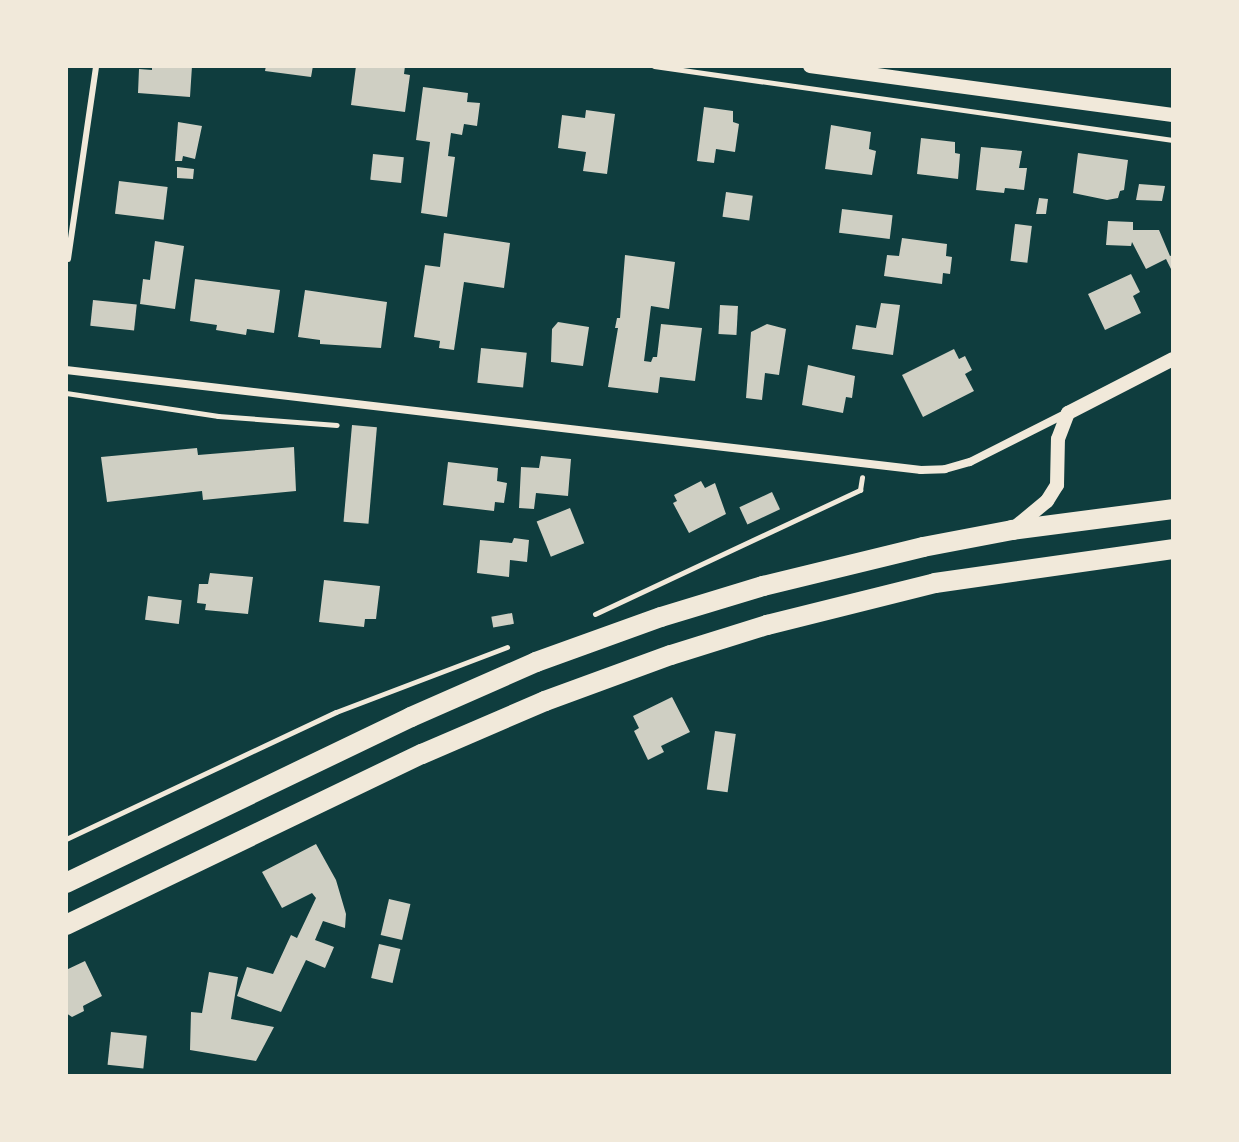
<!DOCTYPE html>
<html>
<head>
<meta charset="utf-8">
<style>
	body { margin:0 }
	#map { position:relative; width:1239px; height:1142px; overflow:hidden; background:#0f3d3e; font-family:"DejaVu Sans",sans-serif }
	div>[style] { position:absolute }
	.building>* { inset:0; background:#cfcfc3; transform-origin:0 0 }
	.path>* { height:5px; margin:-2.5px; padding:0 2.5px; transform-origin:2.5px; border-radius:2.5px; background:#f1e9da }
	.service>* { height:6px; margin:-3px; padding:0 3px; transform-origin:3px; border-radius:3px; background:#f1e9da }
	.minor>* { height:8px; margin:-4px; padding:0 4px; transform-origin:4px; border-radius:4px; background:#f1e9da }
	.tertiary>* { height:14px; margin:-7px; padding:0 7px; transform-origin:7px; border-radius:7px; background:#f1e9da }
	.primary>* { height:20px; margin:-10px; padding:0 10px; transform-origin:10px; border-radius:10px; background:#f1e9da }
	span { translate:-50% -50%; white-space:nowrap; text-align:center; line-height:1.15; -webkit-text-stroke:6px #f1e9da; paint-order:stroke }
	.frame { position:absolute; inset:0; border:68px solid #f1e9da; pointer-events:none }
</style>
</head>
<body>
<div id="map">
	<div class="building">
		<div style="clip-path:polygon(152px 66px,192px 66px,190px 97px,138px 93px,139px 69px,152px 70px)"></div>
		<div style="clip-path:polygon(266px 66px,313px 66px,311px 77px,265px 71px)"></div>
		<div style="clip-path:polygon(356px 66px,405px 66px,404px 74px,410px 75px,405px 112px,351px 105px)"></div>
		<div style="clip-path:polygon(423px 87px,468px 93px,467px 102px,480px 103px,477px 126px,464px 124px,462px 135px,451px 133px,448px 156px,455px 157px,447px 217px,421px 213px,430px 142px,416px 140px)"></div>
		<div style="clip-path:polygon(704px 107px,733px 111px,733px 122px,739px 124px,735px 152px,716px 149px,714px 163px,697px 161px)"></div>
		<div style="clip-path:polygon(586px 110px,615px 114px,607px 174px,583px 171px,586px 152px,558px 148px,562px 115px,585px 118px)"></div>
		<div style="clip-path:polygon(178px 122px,202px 126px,195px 159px,183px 156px,182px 161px,175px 161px)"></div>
		<div style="clip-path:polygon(831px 125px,871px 132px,869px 149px,876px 151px,872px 175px,825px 169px)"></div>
		<div style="clip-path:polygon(921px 138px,955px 142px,955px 153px,960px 154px,958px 179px,917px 174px)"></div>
		<div style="clip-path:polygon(981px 147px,1022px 151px,1019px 168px,1027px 168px,1024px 190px,1005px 188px,1004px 193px,976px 190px)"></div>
		<div style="clip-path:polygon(1078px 153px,1128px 160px,1124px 190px,1120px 191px,1118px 198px,1107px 200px,1073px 193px)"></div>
		<div style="left:373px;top:154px;width:31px;height:26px;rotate:6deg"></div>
		<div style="clip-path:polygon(177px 167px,194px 169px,193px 179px,177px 178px)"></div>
		<div style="left:119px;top:181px;width:49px;height:33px;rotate:7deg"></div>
		<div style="clip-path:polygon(1139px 184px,1165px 186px,1162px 201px,1136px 200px)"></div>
		<div style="left:726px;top:192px;width:27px;height:25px;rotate:8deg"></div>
		<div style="clip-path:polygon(1039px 198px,1048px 199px,1046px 214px,1036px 214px)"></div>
		<div style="left:842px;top:209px;width:51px;height:24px;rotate:7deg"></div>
		<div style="clip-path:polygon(1108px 221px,1133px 222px,1133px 230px,1159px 230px,1170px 256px,1173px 255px,1173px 273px,1166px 259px,1146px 269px,1132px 242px,1131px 246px,1106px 245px)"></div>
		<div style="left:1015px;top:224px;width:17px;height:37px;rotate:7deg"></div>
		<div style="clip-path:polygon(444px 233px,510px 243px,504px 288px,464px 282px,454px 350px,439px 348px,440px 341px,414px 337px,425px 265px,440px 267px)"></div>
		<div style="clip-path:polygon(902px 238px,947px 244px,946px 256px,952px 257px,950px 274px,943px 273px,942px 284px,884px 276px,887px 255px,899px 256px)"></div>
		<div style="clip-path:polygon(155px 241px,184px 246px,175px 309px,140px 304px,143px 279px,150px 280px)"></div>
		<div style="clip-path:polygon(625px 255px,675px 262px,669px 309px,651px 306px,644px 361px,651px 362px,653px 357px,657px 357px,661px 324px,702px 328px,695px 381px,660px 377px,658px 393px,608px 387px,618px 328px,615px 328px,617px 318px,620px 318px)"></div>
		<div style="clip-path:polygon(1131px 274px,1140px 292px,1133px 296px,1141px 313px,1105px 330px,1088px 294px)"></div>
		<div style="clip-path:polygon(195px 279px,280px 290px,274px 333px,247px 329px,246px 335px,216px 330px,217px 325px,190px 321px)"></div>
		<div style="clip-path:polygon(305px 290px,387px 302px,381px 348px,320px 344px,320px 340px,298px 337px)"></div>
		<div style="left:93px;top:300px;width:44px;height:26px;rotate:6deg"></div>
		<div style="clip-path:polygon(881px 303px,900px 305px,893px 355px,852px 349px,856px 325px,876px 328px)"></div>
		<div style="left:720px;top:305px;width:18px;height:29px;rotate:3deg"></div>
		<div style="clip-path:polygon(558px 322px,589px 327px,583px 366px,551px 362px,552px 329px)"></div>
		<div style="clip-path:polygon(767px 324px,786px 329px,779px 375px,765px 373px,762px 400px,746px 398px,751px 332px)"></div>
		<div style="left:481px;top:348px;width:46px;height:35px;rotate:6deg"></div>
		<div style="clip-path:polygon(954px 349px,959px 359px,965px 356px,972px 370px,965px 374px,974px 391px,923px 417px,902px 375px)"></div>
		<div style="clip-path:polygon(808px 365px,855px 376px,852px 398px,846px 397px,843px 413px,802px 405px)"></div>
		<div style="left:352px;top:425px;width:25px;height:97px;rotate:5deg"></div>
		<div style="clip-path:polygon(294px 447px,296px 491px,203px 500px,202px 491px,107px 502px,101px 457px,197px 448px,198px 455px)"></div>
		<div style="clip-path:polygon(541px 456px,571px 459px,568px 496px,536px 493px,534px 509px,519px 508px,521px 467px,539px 468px)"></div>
		<div style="clip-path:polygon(448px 462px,498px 468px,497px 481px,507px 483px,504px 503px,495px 502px,494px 511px,443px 505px)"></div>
		<div style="clip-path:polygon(701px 481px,705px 488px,715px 483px,726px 514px,689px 533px,673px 503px,677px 501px,674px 495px)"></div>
		<div style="left:772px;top:492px;width:19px;height:36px;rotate:65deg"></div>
		<div style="left:570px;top:508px;width:38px;height:36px;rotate:68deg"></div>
		<div style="clip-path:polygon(514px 538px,529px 540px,527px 562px,510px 560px,509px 577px,477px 573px,480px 540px,512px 543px)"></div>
		<div style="clip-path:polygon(210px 573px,253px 577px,248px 614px,205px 610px,206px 604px,197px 603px,199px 584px,208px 584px)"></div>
		<div style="clip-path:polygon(324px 580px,380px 586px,376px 619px,365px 619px,364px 627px,319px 622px)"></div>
		<div style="left:148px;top:596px;width:34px;height:24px;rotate:7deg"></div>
		<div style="left:512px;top:613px;width:11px;height:21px;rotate:80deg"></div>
		<div style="clip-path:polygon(672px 697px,690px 732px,661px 746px,664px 752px,648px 760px,634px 731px,639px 728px,633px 716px)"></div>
		<div style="left:715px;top:731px;width:21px;height:59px;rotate:8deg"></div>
		<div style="clip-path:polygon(316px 844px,336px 880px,346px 914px,345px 928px,323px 921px,315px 940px,334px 947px,325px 968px,306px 960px,281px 1012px,237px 996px,247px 967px,273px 974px,291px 935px,297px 938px,316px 898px,312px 893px,282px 908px,262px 872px)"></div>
		<div style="left:389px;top:899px;width:22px;height:37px;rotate:13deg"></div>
		<div style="left:379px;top:944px;width:22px;height:35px;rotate:13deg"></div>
		<div style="clip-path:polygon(85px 961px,102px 996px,83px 1006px,84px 1011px,72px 1017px,66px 1013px,66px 970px)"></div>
		<div style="clip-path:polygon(209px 972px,238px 977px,231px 1019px,274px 1027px,256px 1061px,190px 1050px,191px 1012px,202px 1013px)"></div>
		<div style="left:111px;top:1032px;width:36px;height:33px;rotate:6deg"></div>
	</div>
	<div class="path">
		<div style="left:654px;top:66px;width:524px;rotate:8.11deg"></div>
		<div style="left:66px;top:393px;width:154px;rotate:8.6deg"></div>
		<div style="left:218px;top:416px;width:119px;rotate:4.3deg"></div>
		<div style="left:595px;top:614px;width:293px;rotate:-25.1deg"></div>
		<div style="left:860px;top:490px;width:13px;rotate:-81deg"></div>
		<div style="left:66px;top:839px;width:298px;rotate:-25.2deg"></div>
		<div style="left:336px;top:712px;width:183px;rotate:-20.8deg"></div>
	</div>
	<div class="service">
		<div style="left:68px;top:259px;width:195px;rotate:-81.7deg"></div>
	</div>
	<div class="minor">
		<div style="left:66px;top:370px;width:861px;rotate:6.67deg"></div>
		<div style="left:921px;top:470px;width:24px;rotate:-2deg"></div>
		<div style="left:945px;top:469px;width:26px;rotate:-16deg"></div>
		<div style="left:970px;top:462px;width:109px;rotate:-26.8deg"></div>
	</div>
	<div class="tertiary">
		<div style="left:810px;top:66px;width:366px;rotate:7.7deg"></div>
		<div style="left:1013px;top:529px;width:44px;rotate:-39.5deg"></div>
		<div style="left:1047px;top:501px;width:19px;rotate:-58deg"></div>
		<div style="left:1057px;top:485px;width:46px;rotate:-88.8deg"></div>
		<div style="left:1058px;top:439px;width:28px;rotate:-69deg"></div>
		<div style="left:1068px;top:413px;width:118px;rotate:-27.2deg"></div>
	</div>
	<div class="primary">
		<div style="left:66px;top:883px;width:383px;rotate:-25.7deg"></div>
		<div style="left:411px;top:717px;width:137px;rotate:-23.7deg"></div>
		<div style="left:536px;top:662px;width:133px;rotate:-19.8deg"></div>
		<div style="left:661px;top:617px;width:107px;rotate:-16.9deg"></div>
		<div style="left:763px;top:586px;width:165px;rotate:-13.7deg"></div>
		<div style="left:923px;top:547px;width:91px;rotate:-10.8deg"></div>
		<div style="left:1012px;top:530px;width:162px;rotate:-7.4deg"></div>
		<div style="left:66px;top:925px;width:395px;rotate:-25.7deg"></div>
		<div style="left:422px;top:754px;width:134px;rotate:-23.3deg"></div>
		<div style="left:545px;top:701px;width:134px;rotate:-20.1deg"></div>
		<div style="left:671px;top:655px;width:101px;rotate:-17.4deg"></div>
		<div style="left:767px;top:625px;width:173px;rotate:-14deg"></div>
		<div style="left:935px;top:583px;width:240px;rotate:-8.1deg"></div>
	</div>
	<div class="frame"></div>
</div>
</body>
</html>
